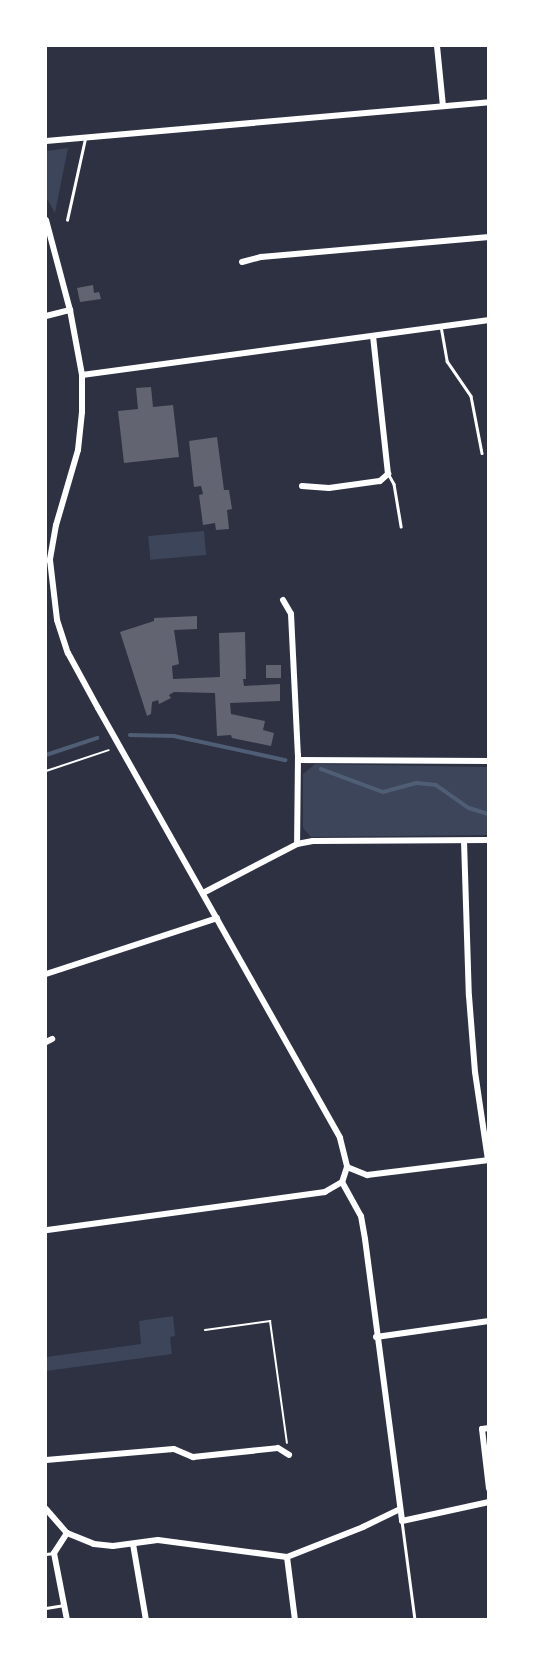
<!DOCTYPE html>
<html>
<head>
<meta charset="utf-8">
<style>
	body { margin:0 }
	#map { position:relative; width:534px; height:1665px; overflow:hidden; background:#2d3142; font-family:"Varela Round",sans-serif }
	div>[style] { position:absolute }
	.green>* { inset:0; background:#3c4559; transform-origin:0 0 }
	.stream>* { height:3.5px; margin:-1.75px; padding:0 1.75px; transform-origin:1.75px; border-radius:1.75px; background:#4f5d75 }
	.building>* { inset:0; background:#626471; transform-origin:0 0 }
	.path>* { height:2px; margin:-1px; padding:0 1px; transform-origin:1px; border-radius:1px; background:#fff }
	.service>* { height:2.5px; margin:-1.25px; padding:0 1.25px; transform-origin:1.25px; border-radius:1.25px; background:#fff }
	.minor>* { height:6px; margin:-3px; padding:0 3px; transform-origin:3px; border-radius:3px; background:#fff }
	span { translate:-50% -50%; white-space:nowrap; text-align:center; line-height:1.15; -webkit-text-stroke:7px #fff; paint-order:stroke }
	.frame { position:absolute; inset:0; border:47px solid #fff; pointer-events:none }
</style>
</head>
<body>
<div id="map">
	<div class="green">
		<div style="clip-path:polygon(68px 148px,55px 213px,46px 197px,46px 151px)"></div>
		<div style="left:204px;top:531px;width:24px;height:56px;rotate:85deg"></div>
		<div style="clip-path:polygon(315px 764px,488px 767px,488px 835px,311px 837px,303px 828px,303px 774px)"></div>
		<div style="clip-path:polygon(173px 1316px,175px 1336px,170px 1337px,172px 1354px,46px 1371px,46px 1357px,141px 1344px,139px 1321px)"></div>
	</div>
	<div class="stream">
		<div style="left:130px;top:735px;width:44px;rotate:1.3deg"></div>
		<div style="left:174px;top:736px;width:114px;rotate:12.2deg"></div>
		<div style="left:46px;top:755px;width:54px;rotate:-18.4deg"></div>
		<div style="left:321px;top:769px;width:66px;rotate:20.4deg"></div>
		<div style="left:383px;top:792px;width:35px;rotate:-15deg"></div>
		<div style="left:417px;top:783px;width:19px;rotate:6deg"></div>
		<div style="left:436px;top:785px;width:40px;rotate:34.9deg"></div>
		<div style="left:469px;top:808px;width:21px;rotate:17deg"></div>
	</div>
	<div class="building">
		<div style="clip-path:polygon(93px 285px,94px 293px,99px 292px,101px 299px,80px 302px,77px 288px)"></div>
		<div style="clip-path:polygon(151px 387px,153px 407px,173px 405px,179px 457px,124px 463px,118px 411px,138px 409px,136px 388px)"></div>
		<div style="clip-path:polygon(217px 437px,224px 490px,229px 490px,232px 509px,227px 510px,229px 529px,216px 530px,215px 523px,203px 525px,199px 495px,203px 494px,201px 486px,194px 487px,189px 441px)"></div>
		<div style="clip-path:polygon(197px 616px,197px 629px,174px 630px,179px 664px,172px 666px,173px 679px,220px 677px,219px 633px,245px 632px,246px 679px,243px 679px,244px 686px,280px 684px,280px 701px,230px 703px,231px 714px,265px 721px,263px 730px,274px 733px,271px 746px,232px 738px,231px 735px,217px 736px,215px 693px,174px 692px,169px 695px,171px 698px,159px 704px,158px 700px,152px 702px,151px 714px,147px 716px,120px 632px,154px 621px,154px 618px)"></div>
		<div style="left:281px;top:665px;width:13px;height:15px;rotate:90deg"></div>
	</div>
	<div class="path">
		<div style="left:46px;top:771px;width:66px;rotate:-18.4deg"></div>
		<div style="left:205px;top:1330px;width:66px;rotate:-7.9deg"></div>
		<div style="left:270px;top:1321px;width:123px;rotate:82.1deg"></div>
	</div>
	<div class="service">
		<div style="left:67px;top:220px;width:83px;rotate:-77.5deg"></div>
		<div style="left:441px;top:326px;width:36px;rotate:80deg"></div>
		<div style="left:447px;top:361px;width:42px;rotate:55.6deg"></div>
		<div style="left:471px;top:396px;width:58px;rotate:79.1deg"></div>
		<div style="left:389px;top:475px;width:10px;rotate:61deg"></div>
		<div style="left:394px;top:484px;width:43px;rotate:80.5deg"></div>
		<div style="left:402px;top:1521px;width:100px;rotate:82.5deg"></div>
		<div style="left:46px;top:1554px;width:8px;rotate:-7deg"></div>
		<div style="left:46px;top:1608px;width:18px;rotate:-9deg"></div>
	</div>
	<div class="minor">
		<div style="left:437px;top:46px;width:60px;rotate:84.3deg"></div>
		<div style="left:46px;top:141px;width:445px;rotate:-5deg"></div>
		<div style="left:46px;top:220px;width:93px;rotate:75.1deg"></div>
		<div style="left:70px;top:310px;width:66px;rotate:79.5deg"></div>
		<div style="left:82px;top:375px;width:37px;rotate:90deg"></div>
		<div style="left:82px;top:412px;width:38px;rotate:96deg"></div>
		<div style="left:78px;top:450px;width:78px;rotate:106.3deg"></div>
		<div style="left:56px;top:525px;width:36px;rotate:100deg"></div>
		<div style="left:50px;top:560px;width:60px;rotate:83.3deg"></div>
		<div style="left:57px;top:620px;width:35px;rotate:72deg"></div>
		<div style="left:68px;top:653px;width:63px;rotate:61.4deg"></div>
		<div style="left:98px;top:708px;width:493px;rotate:60.6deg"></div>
		<div style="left:340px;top:1138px;width:30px;rotate:76deg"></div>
		<div style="left:347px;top:1167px;width:16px;rotate:108deg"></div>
		<div style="left:342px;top:1182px;width:20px;rotate:150deg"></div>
		<div style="left:325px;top:1192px;width:282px;rotate:172.2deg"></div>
		<div style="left:242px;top:262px;width:20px;rotate:-15deg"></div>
		<div style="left:261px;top:257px;width:229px;rotate:-5deg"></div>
		<div style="left:46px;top:316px;width:25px;rotate:-14deg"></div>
		<div style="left:82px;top:375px;width:411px;rotate:-7.7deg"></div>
		<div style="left:302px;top:486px;width:27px;rotate:4deg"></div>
		<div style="left:329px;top:488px;width:51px;rotate:-7.8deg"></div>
		<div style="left:380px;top:481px;width:11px;rotate:-41deg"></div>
		<div style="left:388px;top:474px;width:138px;rotate:-96.2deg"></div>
		<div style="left:283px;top:600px;width:16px;rotate:60deg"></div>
		<div style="left:291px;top:614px;width:141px;rotate:87.2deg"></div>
		<div style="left:298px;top:755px;width:89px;rotate:90.6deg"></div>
		<div style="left:298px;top:760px;width:191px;rotate:0.3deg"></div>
		<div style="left:464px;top:841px;width:155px;rotate:88.2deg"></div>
		<div style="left:469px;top:996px;width:76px;rotate:85.5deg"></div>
		<div style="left:475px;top:1072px;width:89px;rotate:81.6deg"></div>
		<div style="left:203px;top:893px;width:106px;rotate:-27.5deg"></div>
		<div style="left:297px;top:844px;width:16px;rotate:-11deg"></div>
		<div style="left:313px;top:841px;width:176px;rotate:-0.3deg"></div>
		<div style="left:46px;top:974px;width:180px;rotate:-18.1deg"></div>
		<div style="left:46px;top:1042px;width:7px;rotate:-27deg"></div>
		<div style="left:347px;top:1167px;width:22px;rotate:22deg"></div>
		<div style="left:367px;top:1175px;width:123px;rotate:-7deg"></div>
		<div style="left:342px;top:1182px;width:39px;rotate:61deg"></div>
		<div style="left:361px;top:1216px;width:23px;rotate:80deg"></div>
		<div style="left:365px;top:1239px;width:284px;rotate:82.5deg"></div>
		<div style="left:402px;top:1521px;width:89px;rotate:-12.3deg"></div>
		<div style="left:376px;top:1337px;width:114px;rotate:-8.1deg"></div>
		<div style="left:489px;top:1428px;width:7px;rotate:172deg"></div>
		<div style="left:482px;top:1429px;width:60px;rotate:83.3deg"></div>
		<div style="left:46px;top:1460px;width:128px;rotate:-4.9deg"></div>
		<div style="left:174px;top:1449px;width:21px;rotate:23deg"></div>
		<div style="left:193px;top:1457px;width:85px;rotate:-6deg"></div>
		<div style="left:278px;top:1448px;width:13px;rotate:32deg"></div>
		<div style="left:46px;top:1509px;width:32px;rotate:49deg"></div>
		<div style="left:67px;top:1533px;width:29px;rotate:22deg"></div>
		<div style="left:94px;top:1544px;width:19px;rotate:6deg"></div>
		<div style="left:113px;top:1546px;width:45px;rotate:-7.6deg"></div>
		<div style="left:158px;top:1540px;width:130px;rotate:7.5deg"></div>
		<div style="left:287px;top:1557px;width:82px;rotate:-21.5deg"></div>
		<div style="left:363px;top:1527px;width:41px;rotate:-25.9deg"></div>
		<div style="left:133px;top:1544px;width:77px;rotate:80.3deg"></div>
		<div style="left:287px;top:1557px;width:64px;rotate:82.8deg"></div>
		<div style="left:67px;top:1620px;width:68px;rotate:-101deg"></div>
		<div style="left:54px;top:1553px;width:24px;rotate:-57deg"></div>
	</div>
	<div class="frame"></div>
</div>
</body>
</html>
